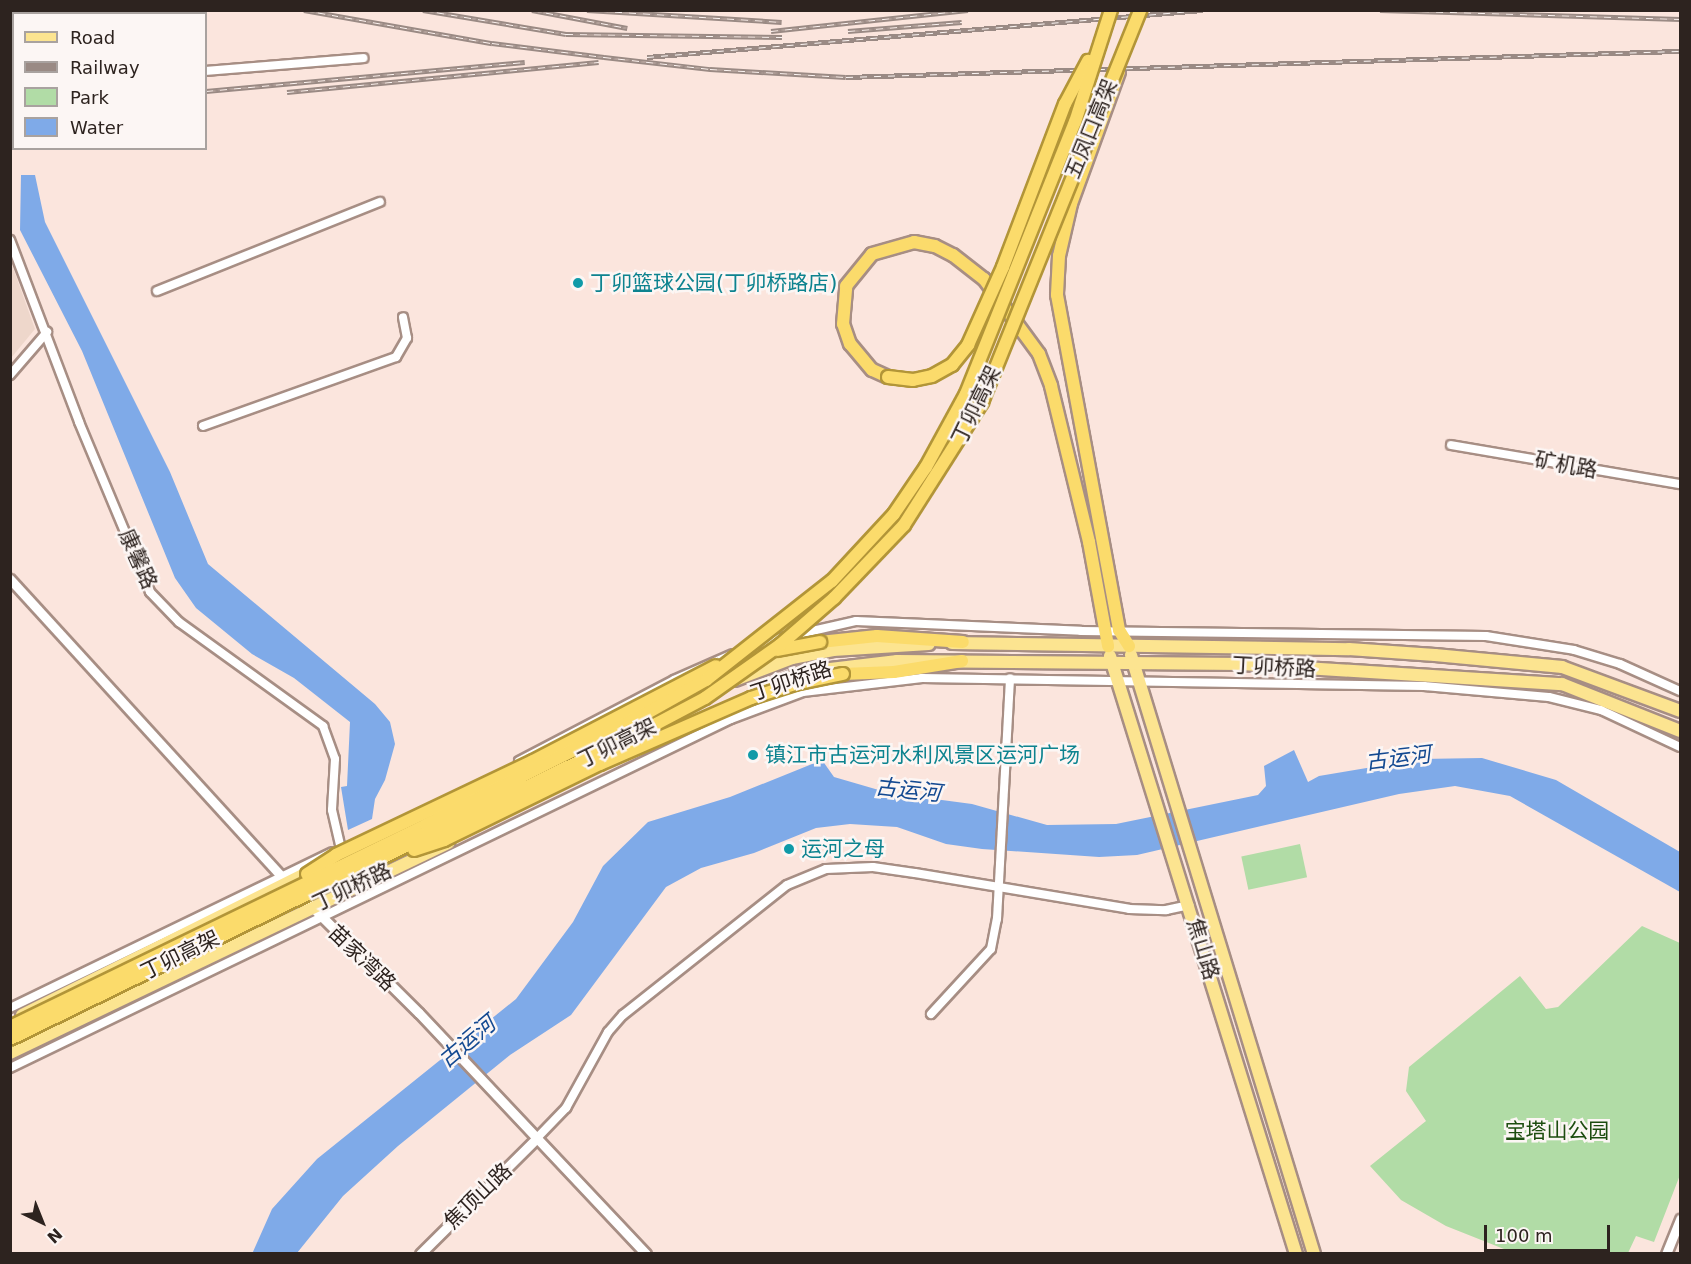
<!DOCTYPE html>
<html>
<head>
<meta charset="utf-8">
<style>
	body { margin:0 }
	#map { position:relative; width:1691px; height:1264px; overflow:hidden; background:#fbe5dd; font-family:"DejaVu Sans","Noto Sans SC",sans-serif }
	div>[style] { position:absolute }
	.industrial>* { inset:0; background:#eed7cb }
	.green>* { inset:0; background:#b1dca6; transform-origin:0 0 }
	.water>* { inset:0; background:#7faae8 }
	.roads { filter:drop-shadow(2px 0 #a78e84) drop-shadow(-2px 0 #a78e84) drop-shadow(0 2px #a78e84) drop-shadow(0 -2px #a78e84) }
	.minor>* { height:8px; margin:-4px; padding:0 4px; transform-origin:4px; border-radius:4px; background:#fff }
	.tertiary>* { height:9px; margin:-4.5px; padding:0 4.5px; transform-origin:4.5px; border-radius:4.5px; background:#fff }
	.primary>* { height:12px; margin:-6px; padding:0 6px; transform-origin:6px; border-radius:6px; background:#fce490 }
	.trunk>* { height:12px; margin:-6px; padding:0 6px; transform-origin:6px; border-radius:6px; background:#fbdb6b }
	.rail>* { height:4.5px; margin-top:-2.25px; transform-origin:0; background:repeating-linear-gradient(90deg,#fcf6f4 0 7px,#9a8a84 0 14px); box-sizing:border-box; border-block:2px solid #9a8a84 }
	.bridges { filter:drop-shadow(2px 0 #b29538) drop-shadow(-2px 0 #b29538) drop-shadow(0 2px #b29538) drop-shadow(0 -2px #b29538) }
	.trunk-bridge>* { height:12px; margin:-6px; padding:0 6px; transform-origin:6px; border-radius:6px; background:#fbdb6b }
	.dots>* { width:16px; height:16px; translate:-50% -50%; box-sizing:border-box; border:3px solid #fcf6f4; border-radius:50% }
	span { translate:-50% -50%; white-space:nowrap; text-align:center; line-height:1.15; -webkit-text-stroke:5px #fcf6f4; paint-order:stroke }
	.street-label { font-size:21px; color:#2d231f }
	.culture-label { font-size:21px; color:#0d838f }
	.left { translate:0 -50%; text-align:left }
	.park-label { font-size:21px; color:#1d4d0f }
	.water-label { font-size:22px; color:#134991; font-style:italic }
	.frame { position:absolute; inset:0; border:12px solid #2d231f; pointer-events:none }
	.legend { position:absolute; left:12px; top:12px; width:195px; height:138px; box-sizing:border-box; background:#fcf6f4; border:2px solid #a9a29f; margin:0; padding:8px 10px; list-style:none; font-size:18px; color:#2d231f }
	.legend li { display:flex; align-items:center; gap:12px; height:30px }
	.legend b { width:30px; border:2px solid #a9a29f }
	.north { position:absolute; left:12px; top:1192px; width:60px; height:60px; -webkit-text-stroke:4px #fcf6f4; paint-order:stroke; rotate:137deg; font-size:16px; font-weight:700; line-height:24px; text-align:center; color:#2d231f }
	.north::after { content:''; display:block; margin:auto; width:21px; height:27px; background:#2d231f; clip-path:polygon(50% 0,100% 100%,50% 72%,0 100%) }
	.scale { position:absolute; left:1484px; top:1225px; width:126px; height:27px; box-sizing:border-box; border:3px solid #2d231f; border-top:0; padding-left:8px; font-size:18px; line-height:21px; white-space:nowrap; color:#2d231f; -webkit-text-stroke:4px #fcf6f4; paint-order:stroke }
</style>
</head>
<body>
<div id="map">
	<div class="industrial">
		<div style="clip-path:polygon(11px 262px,35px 329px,11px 358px,10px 358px)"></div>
	</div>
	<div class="green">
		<div style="left:1300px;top:844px;width:34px;height:60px;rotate:78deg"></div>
		<div style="clip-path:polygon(1642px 926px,1680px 943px,1680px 1175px,1654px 1242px,1636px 1236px,1628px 1253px,1514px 1253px,1446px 1226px,1401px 1200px,1370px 1166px,1426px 1121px,1406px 1091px,1409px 1067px,1520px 976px,1546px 1009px,1558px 1007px)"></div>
	</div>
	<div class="water">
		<div style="clip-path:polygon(21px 175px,35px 175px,45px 222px,170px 472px,208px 564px,375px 704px,390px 722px,395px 744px,385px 780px,375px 799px,372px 819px,348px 830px,341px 787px,347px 786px,350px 722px,294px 678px,252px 654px,196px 608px,175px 578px,82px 351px,20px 230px)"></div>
		<div style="clip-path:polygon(1294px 750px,1308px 782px,1319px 776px,1420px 759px,1482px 758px,1556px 780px,1680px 852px,1680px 892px,1510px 796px,1455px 786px,1399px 794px,1137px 855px,1099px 857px,982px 849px,946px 844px,897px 827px,850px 824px,816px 828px,754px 853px,701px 868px,666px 887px,571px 1015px,510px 1055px,398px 1146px,343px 1196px,297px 1253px,252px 1254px,272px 1209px,317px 1159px,516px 999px,573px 922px,603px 866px,648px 822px,730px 797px,822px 760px,834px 777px,889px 793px,972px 804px,1047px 825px,1116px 824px,1258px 795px,1266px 786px,1264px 766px)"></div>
	</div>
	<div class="roads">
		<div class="minor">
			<div style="left:206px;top:71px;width:158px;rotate:-4.7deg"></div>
			<div style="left:10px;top:90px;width:4px"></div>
			<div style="left:10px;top:240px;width:195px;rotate:69.2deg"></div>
			<div style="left:79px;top:422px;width:184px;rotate:67.3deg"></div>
			<div style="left:150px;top:592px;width:42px;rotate:46deg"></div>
			<div style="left:179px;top:622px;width:178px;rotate:35.8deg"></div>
			<div style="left:323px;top:726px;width:35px;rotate:70deg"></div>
			<div style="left:335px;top:759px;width:51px;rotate:93.4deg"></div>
			<div style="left:332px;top:810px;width:39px;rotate:77deg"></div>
			<div style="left:157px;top:291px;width:240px;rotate:-21.8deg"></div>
			<div style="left:10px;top:375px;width:57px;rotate:-49.3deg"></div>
			<div style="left:203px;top:426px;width:205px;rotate:-19.7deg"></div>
			<div style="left:396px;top:357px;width:22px;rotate:-60deg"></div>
			<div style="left:407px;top:338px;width:21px;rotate:-101deg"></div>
			<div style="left:1451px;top:445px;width:232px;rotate:9.7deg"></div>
			<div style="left:755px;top:644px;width:104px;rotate:-12.8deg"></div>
			<div style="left:856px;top:621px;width:225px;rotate:2.5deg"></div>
			<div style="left:1081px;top:631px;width:405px;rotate:0.7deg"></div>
			<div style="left:1486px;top:636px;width:89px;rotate:9deg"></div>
			<div style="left:1574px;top:650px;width:48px;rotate:16.9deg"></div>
			<div style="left:1620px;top:664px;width:66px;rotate:24.2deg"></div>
			<div style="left:519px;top:761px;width:175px;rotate:-27.6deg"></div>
			<div style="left:674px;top:680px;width:64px;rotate:-23.8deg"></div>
			<div style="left:10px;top:1008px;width:358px;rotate:-25.8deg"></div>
			<div style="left:931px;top:1014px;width:88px;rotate:-47.3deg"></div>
			<div style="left:991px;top:949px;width:31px;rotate:-79deg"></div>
			<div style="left:997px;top:919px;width:241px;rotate:-86.9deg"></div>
			<div style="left:10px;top:1068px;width:801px;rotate:-25.83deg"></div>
			<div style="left:731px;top:719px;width:77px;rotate:-20.6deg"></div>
			<div style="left:803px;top:692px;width:120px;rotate:-6.7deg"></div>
			<div style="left:922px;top:678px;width:502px;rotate:0.91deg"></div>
			<div style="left:1424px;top:686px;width:125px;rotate:5deg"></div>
			<div style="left:1549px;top:697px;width:54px;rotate:14deg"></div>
			<div style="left:1601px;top:710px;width:87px;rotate:25.1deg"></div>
			<div style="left:537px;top:1138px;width:42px;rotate:-46deg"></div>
			<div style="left:566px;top:1108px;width:87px;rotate:-61.1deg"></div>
			<div style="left:608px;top:1032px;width:23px;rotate:-49deg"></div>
			<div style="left:623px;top:1015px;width:209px;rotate:-38.4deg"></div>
			<div style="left:787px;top:885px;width:42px;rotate:-22.3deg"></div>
			<div style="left:826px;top:869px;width:47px;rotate:-2.4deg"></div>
			<div style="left:873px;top:867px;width:42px;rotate:8.1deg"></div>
			<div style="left:915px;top:873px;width:217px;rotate:9.5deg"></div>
			<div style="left:1129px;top:909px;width:37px;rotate:2deg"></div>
			<div style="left:1166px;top:910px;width:24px;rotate:-12deg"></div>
		</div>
		<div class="tertiary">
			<div style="left:10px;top:579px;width:402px;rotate:47.6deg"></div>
			<div style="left:281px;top:876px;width:194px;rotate:44.8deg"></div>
			<div style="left:419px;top:1013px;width:331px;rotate:46.7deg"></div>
			<div style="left:420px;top:1254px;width:165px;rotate:-44.8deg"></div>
			<div style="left:1666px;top:1254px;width:38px;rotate:-68deg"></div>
		</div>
		<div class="primary">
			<div style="left:952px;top:643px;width:397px;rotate:0.9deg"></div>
			<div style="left:1349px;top:649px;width:86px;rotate:4deg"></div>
			<div style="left:1435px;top:655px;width:128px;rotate:5.4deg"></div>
			<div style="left:1562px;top:667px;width:126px;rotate:20.4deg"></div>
			<div style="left:1131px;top:655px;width:626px;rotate:73.01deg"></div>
			<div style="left:1110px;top:656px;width:626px;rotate:72.72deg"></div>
			<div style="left:735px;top:680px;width:61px;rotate:-21.1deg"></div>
			<div style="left:792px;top:658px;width:42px;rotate:-11deg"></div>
			<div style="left:833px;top:650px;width:96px;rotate:-3.6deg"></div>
			<div style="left:762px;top:689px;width:46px;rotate:-21.6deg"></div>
			<div style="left:805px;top:672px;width:93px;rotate:-6.8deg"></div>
			<div style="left:897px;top:661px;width:345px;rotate:0.5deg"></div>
			<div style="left:1242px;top:664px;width:321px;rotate:3.6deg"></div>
			<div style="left:1562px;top:684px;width:127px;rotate:21.7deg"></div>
			<div style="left:647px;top:718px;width:61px;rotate:-23.2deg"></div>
			<div style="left:22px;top:1015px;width:327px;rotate:-26.5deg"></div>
			<div style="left:10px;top:1053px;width:486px;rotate:-25.6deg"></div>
		</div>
		<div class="trunk">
			<div style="left:1119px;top:72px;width:140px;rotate:110deg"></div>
			<div style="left:1071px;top:204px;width:53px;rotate:103deg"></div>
			<div style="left:1059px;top:256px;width:39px;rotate:93deg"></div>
			<div style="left:1057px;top:295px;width:341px;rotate:79.5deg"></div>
			<div style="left:1119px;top:630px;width:19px;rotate:58deg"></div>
			<div style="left:888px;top:377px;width:17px;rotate:-156deg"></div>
			<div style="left:872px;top:370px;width:34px;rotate:-130deg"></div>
			<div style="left:850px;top:344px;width:21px;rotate:-109deg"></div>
			<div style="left:843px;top:324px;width:38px;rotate:-85deg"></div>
			<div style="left:846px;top:286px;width:41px;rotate:-50.9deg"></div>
			<div style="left:872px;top:254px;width:44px;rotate:-15.9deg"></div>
			<div style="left:914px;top:242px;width:21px;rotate:11deg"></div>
			<div style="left:935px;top:246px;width:20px;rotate:27deg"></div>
			<div style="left:953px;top:255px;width:39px;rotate:38deg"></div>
			<div style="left:984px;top:279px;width:93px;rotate:53.7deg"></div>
			<div style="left:1039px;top:354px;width:34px;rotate:69deg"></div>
			<div style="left:1051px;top:386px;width:161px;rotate:76.3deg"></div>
			<div style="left:1089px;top:542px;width:106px;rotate:79.6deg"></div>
			<div style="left:820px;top:642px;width:57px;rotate:-6deg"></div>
			<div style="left:877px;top:636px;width:86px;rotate:4deg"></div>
			<div style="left:843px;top:674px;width:51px;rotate:-2.2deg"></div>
			<div style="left:894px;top:672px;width:69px;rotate:-9.2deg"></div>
		</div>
	</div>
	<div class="rail">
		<div style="left:304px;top:10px;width:191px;rotate:10deg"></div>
		<div style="left:492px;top:43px;width:113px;rotate:7.1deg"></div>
		<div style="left:604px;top:57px;width:107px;rotate:6.5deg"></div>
		<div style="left:710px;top:69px;width:136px;rotate:3.4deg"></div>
		<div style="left:846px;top:77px;width:834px;rotate:-1.79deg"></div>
		<div style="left:423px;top:10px;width:145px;rotate:9.5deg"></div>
		<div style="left:566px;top:34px;width:216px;rotate:0.8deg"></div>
		<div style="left:532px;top:10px;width:97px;rotate:10.7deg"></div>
		<div style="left:587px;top:10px;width:195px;rotate:3.5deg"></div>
		<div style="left:1380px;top:10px;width:300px;rotate:1.7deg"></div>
		<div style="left:771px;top:31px;width:198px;rotate:-6.1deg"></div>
		<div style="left:848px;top:31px;width:114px;rotate:-4.5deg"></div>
		<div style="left:647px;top:57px;width:558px;rotate:-4.83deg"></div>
		<div style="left:206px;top:91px;width:320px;rotate:-5.2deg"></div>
		<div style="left:287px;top:92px;width:313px;rotate:-5.5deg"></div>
		<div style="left:10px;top:109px;width:4px"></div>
	</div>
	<div class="bridges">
		<div class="trunk-bridge">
			<div style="left:888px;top:377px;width:25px;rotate:7deg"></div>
			<div style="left:913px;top:380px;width:19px;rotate:-12deg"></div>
			<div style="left:932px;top:376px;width:23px;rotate:-29deg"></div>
			<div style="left:952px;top:365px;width:26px;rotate:-51deg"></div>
			<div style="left:968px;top:345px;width:85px;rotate:-65.8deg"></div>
			<div style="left:1003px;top:267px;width:174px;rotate:-69.2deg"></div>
			<div style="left:1065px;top:104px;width:49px;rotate:-61.9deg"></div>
			<div style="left:777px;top:650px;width:44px;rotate:-10.5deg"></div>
			<div style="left:414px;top:850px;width:32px;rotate:-18deg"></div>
			<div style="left:444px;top:840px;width:174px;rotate:-26deg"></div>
			<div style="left:600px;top:764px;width:165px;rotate:-23.6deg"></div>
			<div style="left:751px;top:698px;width:46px;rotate:-17.7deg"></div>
			<div style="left:795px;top:684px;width:49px;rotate:-11.8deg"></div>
			<div style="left:307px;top:874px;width:35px;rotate:-33deg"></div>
			<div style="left:336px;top:855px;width:218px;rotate:-25.5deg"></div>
			<div style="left:533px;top:761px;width:206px;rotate:-27.4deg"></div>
			<div style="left:10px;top:1027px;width:462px;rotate:-25.9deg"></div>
			<div style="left:426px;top:825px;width:248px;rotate:-26.9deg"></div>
			<div style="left:647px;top:713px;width:68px;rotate:-29.2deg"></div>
			<div style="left:706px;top:680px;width:160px;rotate:-38.2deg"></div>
			<div style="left:832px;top:581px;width:91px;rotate:-47.2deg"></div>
			<div style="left:894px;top:514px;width:57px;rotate:-55.8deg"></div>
			<div style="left:926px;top:467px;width:83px;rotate:-61.3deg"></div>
			<div style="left:966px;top:394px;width:293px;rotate:-68.2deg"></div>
			<div style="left:1075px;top:122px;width:118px;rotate:-72.2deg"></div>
			<div style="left:10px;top:1039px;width:719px;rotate:-25.99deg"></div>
			<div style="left:656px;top:724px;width:55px;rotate:-28deg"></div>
			<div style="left:705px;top:698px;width:92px;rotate:-35.2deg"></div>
			<div style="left:780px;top:645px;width:72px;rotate:-41deg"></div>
			<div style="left:834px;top:598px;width:101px;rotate:-46.2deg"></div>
			<div style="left:904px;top:525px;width:146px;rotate:-57.6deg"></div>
			<div style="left:982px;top:402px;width:423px;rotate:-68deg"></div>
		</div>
	</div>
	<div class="dots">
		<div style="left:578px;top:283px;background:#0f9aa8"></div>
		<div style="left:753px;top:755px;background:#0f9aa8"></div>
		<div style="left:789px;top:849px;background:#0f9aa8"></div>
	</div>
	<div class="street-label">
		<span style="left:1091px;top:129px;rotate:-68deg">五凤口高架</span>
		<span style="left:976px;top:405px;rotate:-64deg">丁卯高架</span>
		<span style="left:1566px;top:465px;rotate:10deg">矿机路</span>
		<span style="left:138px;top:559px;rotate:66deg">康馨路</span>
		<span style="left:1274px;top:667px;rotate:3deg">丁卯桥路</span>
		<span style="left:791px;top:681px;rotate:-18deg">丁卯桥路</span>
		<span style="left:617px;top:743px;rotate:-26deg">丁卯高架</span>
		<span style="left:352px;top:887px;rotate:-25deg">丁卯桥路</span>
		<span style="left:1203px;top:949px;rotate:73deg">焦山路</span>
		<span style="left:180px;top:955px;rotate:-26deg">丁卯高架</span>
		<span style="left:362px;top:958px;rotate:44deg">苗家湾路</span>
		<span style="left:478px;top:1196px;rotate:-44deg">焦顶山路</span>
	</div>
	<div class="culture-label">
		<span class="left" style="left:590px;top:283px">丁卯篮球公园(丁卯桥路店)</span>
		<span class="left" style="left:765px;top:755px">镇江市古运河水利风景区运河广场</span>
		<span class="left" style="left:801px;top:849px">运河之母</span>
	</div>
	<div class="park-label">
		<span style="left:1557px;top:1131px">宝塔山公园</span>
	</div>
	<div class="water-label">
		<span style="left:1398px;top:758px;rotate:-7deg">古运河</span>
		<span style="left:908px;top:790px;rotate:6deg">古运河</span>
		<span style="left:467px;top:1042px;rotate:-40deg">古运河</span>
	</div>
	<div class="frame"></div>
	<ul class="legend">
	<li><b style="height:8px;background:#fce490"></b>Road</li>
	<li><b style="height:8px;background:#9a8a84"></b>Railway</li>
	<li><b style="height:16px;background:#b1dca6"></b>Park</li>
	<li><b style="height:16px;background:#7faae8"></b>Water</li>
	</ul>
	<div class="north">N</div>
	<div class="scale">100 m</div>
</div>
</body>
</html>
